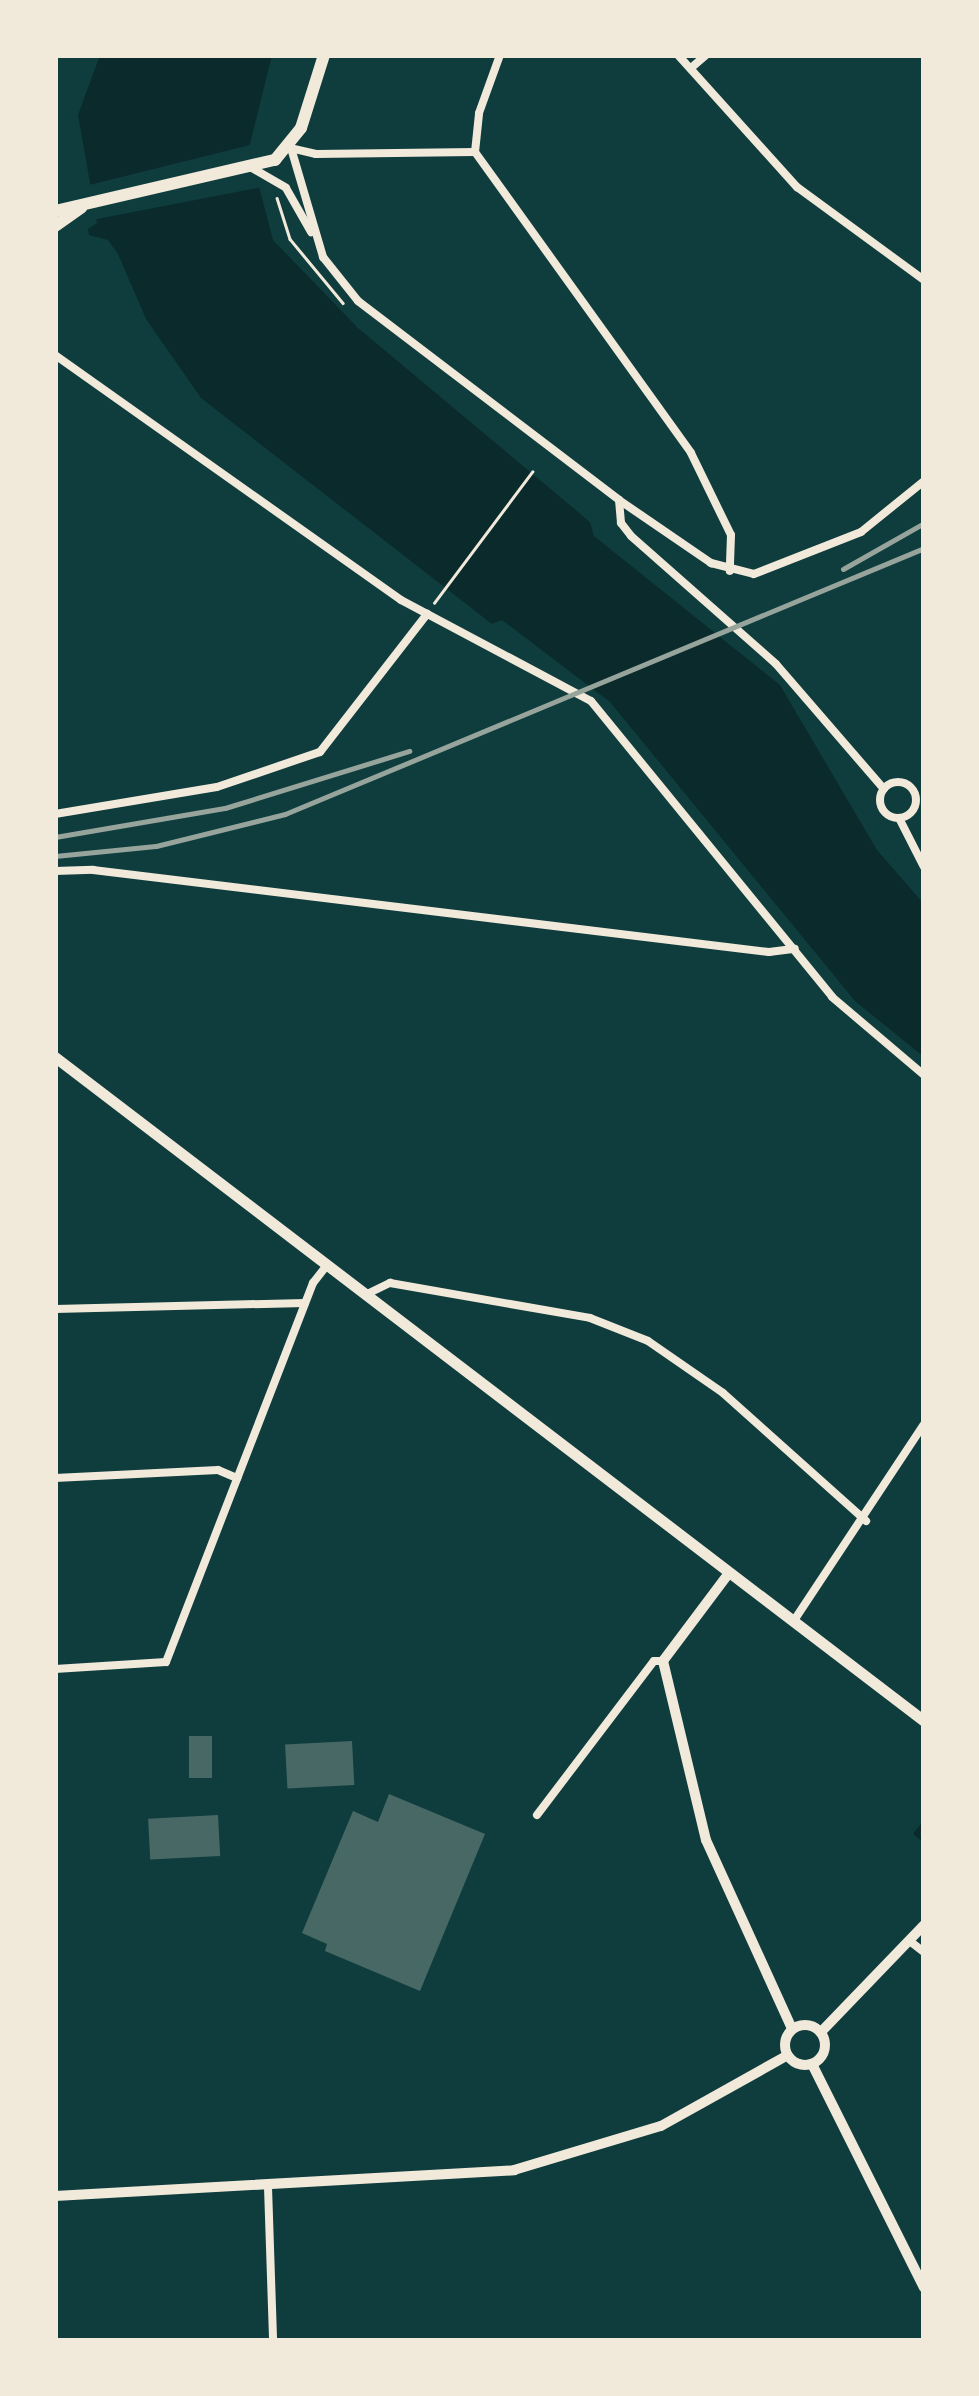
<!DOCTYPE html>
<html>
<head>
<meta charset="utf-8">
<style>
	body { margin:0 }
	#map { position:relative; width:979px; height:2396px; overflow:hidden; background:#0f3d3e; font-family:"Titillium Web",sans-serif }
	div>[style] { position:absolute }
	.water>* { inset:0; background:#0a2a2b }
	.pier>* { inset:0; background:#0f3d3e }
	.stream>* { height:5px; margin:-2.5px; padding:0 2.5px; transform-origin:2.5px; border-radius:2.5px; background:#0a2a2b }
	.building>* { inset:0; background:#486865; transform-origin:0 0 }
	.path>* { height:2.5px; margin:-1.25px; padding:0 1.25px; transform-origin:1.25px; border-radius:1.25px; background:#f1e9da }
	.minor>* { height:8px; margin:-4px; padding:0 4px; transform-origin:4px; border-radius:4px; background:#f1e9da }
	.minor>.ring { margin:-4px; padding:0; box-sizing:content-box; background:none; border:8px solid #f1e9da; border-radius:50% }
	.tertiary>* { height:10px; margin:-5px; padding:0 5px; transform-origin:5px; border-radius:5px; background:#f1e9da }
	.tertiary>.ring { margin:-5px; padding:0; box-sizing:content-box; background:none; border:10px solid #f1e9da; border-radius:50% }
	.secondary>* { height:11px; margin:-5.5px; padding:0 5.5px; transform-origin:5.5px; border-radius:5.5px; background:#f1e9da }
	.primary>* { height:12px; margin:-6px; padding:0 6px; transform-origin:6px; border-radius:6px; background:#f1e9da }
	.rail>* { height:5px; margin:-2.5px; padding:0 2.5px; transform-origin:2.5px; border-radius:2.5px; background:#97a49c }
	span { translate:-50% -50%; white-space:nowrap; text-align:center; line-height:1.15; -webkit-text-stroke:8px #f1e9da; paint-order:stroke }
	.frame { position:absolute; inset:0; border:58px solid #f1e9da; pointer-events:none }
</style>
</head>
<body>
<div id="map">
	<div class="water">
		<div style="clip-path:polygon(100px 55px,272px 55px,249px 148px,273px 240px,358px 328px,590px 522px,594px 536px,780px 685px,877px 850px,924px 904px,924px 1057px,855px 1001px,610px 702px,502px 620px,492px 624px,201px 398px,146px 319px,118px 254px,108px 240px,89px 235px,88px 229px,97px 223px,78px 115px)"></div>
	</div>
	<div class="pier">
		<div style="clip-path:polygon(254px 144px,262px 187px,92px 220px,85px 186px)"></div>
	</div>
	<div class="stream">
		<div style="left:924px;top:1823px;width:13px;rotate:129deg"></div>
		<div style="left:916px;top:1833px;width:11px;rotate:41deg"></div>
	</div>
	<div class="building">
		<div style="left:189px;top:1736px;width:23px;height:42px"></div>
		<div style="left:352px;top:1741px;width:44px;height:67px;rotate:87deg"></div>
		<div style="clip-path:polygon(389px 1794px,485px 1834px,420px 1991px,325px 1951px,327px 1944px,302px 1933px,353px 1811px,378px 1822px)"></div>
		<div style="left:218px;top:1815px;width:41px;height:70px;rotate:87deg"></div>
	</div>
	<div class="path">
		<div style="left:277px;top:198px;width:43px;rotate:72.4deg"></div>
		<div style="left:290px;top:239px;width:83px;rotate:50.4deg"></div>
		<div style="left:434px;top:603px;width:164px;rotate:-53.2deg"></div>
	</div>
	<div class="minor">
		<div style="left:678px;top:55px;width:178px;rotate:48deg"></div>
		<div style="left:797px;top:187px;width:157px;rotate:36.2deg"></div>
		<div style="left:691px;top:68px;width:20px;rotate:-41deg"></div>
		<div style="left:475px;top:152px;width:159px;rotate:179.3deg"></div>
		<div style="left:316px;top:154px;width:26px;rotate:-167deg"></div>
		<div style="left:291px;top:148px;width:114px;rotate:73.6deg"></div>
		<div style="left:323px;top:257px;width:56px;rotate:51.5deg"></div>
		<div style="left:358px;top:301px;width:328px;rotate:37.3deg"></div>
		<div style="left:619px;top:500px;width:112px;rotate:34.4deg"></div>
		<div style="left:711px;top:563px;width:44px;rotate:14.3deg"></div>
		<div style="left:754px;top:574px;width:115px;rotate:-21.4deg"></div>
		<div style="left:861px;top:532px;width:81px;rotate:-39deg"></div>
		<div style="left:475px;top:152px;width:370px;rotate:54.3deg"></div>
		<div style="left:691px;top:453px;width:91px;rotate:64deg"></div>
		<div style="left:731px;top:535px;width:36px;rotate:92deg"></div>
		<div style="left:475px;top:152px;width:39px;rotate:-84deg"></div>
		<div style="left:479px;top:113px;width:62px;rotate:-70.1deg"></div>
		<div style="left:252px;top:168px;width:39px;rotate:30deg"></div>
		<div style="left:286px;top:188px;width:51px;rotate:60.4deg"></div>
		<div style="left:55px;top:355px;width:424px;rotate:35.3deg"></div>
		<div style="left:401px;top:600px;width:215px;rotate:28deg"></div>
		<div style="left:591px;top:701px;width:382px;rotate:50.8deg"></div>
		<div style="left:832px;top:997px;width:121px;rotate:40.3deg"></div>
		<div style="left:619px;top:500px;width:23px;rotate:85deg"></div>
		<div style="left:621px;top:523px;width:16px;rotate:52deg"></div>
		<div style="left:631px;top:536px;width:193px;rotate:41.4deg"></div>
		<div style="left:776px;top:664px;width:165px;rotate:49.2deg"></div>
		<div class="ring" style="left:880px;top:782px;width:28px;height:28px"></div>
		<div style="left:55px;top:814px;width:164px;rotate:-9.5deg"></div>
		<div style="left:217px;top:787px;width:109px;rotate:-18.8deg"></div>
		<div style="left:320px;top:752px;width:175px;rotate:-52.2deg"></div>
		<div style="left:899px;top:818px;width:55px;rotate:63deg"></div>
		<div style="left:55px;top:871px;width:38px;rotate:-2deg"></div>
		<div style="left:93px;top:870px;width:681px;rotate:6.92deg"></div>
		<div style="left:769px;top:952px;width:26px;rotate:-7deg"></div>
		<div style="left:365px;top:1295px;width:28px;rotate:-26deg"></div>
		<div style="left:390px;top:1283px;width:203px;rotate:9.9deg"></div>
		<div style="left:590px;top:1318px;width:62px;rotate:21.6deg"></div>
		<div style="left:648px;top:1341px;width:91px;rotate:34.7deg"></div>
		<div style="left:723px;top:1393px;width:192px;rotate:41.8deg"></div>
		<div style="left:55px;top:1309px;width:250px;rotate:-1.4deg"></div>
		<div style="left:55px;top:1478px;width:163px;rotate:-2.8deg"></div>
		<div style="left:218px;top:1470px;width:21px;rotate:23deg"></div>
		<div style="left:793px;top:1622px;width:237px;rotate:-56.5deg"></div>
		<div style="left:55px;top:1669px;width:111px;rotate:-3.6deg"></div>
		<div style="left:166px;top:1662px;width:407px;rotate:-68.8deg"></div>
		<div style="left:313px;top:1283px;width:23px;rotate:-52deg"></div>
		<div style="left:537px;top:1815px;width:193px;rotate:-52.8deg"></div>
		<div style="left:654px;top:1661px;width:9px"></div>
		<div style="left:911px;top:1942px;width:16px;rotate:38deg"></div>
		<div style="left:268px;top:2187px;width:154px;rotate:88.1deg"></div>
	</div>
	<div class="tertiary">
		<div style="left:729px;top:1573px;width:110px;rotate:126.9deg"></div>
		<div style="left:663px;top:1661px;width:184px;rotate:76.5deg"></div>
		<div style="left:706px;top:1840px;width:208px;rotate:65.5deg"></div>
		<div class="ring" style="left:785px;top:2025px;width:30px;height:30px"></div>
		<div style="left:821px;top:2032px;width:149px;rotate:-46.1deg"></div>
		<div style="left:812px;top:2064px;width:250px;rotate:63.4deg"></div>
		<div style="left:55px;top:2196px;width:460px;rotate:-3.2deg"></div>
		<div style="left:514px;top:2170px;width:153px;rotate:-16.7deg"></div>
		<div style="left:661px;top:2126px;width:145px;rotate:-29.2deg"></div>
	</div>
	<div class="secondary">
		<div style="left:55px;top:1057px;width:1094px;rotate:37.38deg"></div>
	</div>
	<div class="primary">
		<div style="left:55px;top:211px;width:226px;rotate:-13.1deg"></div>
		<div style="left:275px;top:160px;width:41px;rotate:-50.9deg"></div>
		<div style="left:301px;top:128px;width:77px;rotate:-72.5deg"></div>
		<div style="left:55px;top:226px;width:32px;rotate:-35deg"></div>
	</div>
	<div class="rail">
		<div style="left:843px;top:569px;width:93px;rotate:-29.6deg"></div>
		<div style="left:55px;top:837px;width:172px;rotate:-9.7deg"></div>
		<div style="left:225px;top:808px;width:193px;rotate:-17.2deg"></div>
		<div style="left:55px;top:856px;width:101px;rotate:-5.7deg"></div>
		<div style="left:156px;top:846px;width:133px;rotate:-13.9deg"></div>
		<div style="left:285px;top:814px;width:692px;rotate:-22.6deg"></div>
	</div>
	<div class="frame"></div>
</div>
</body>
</html>
